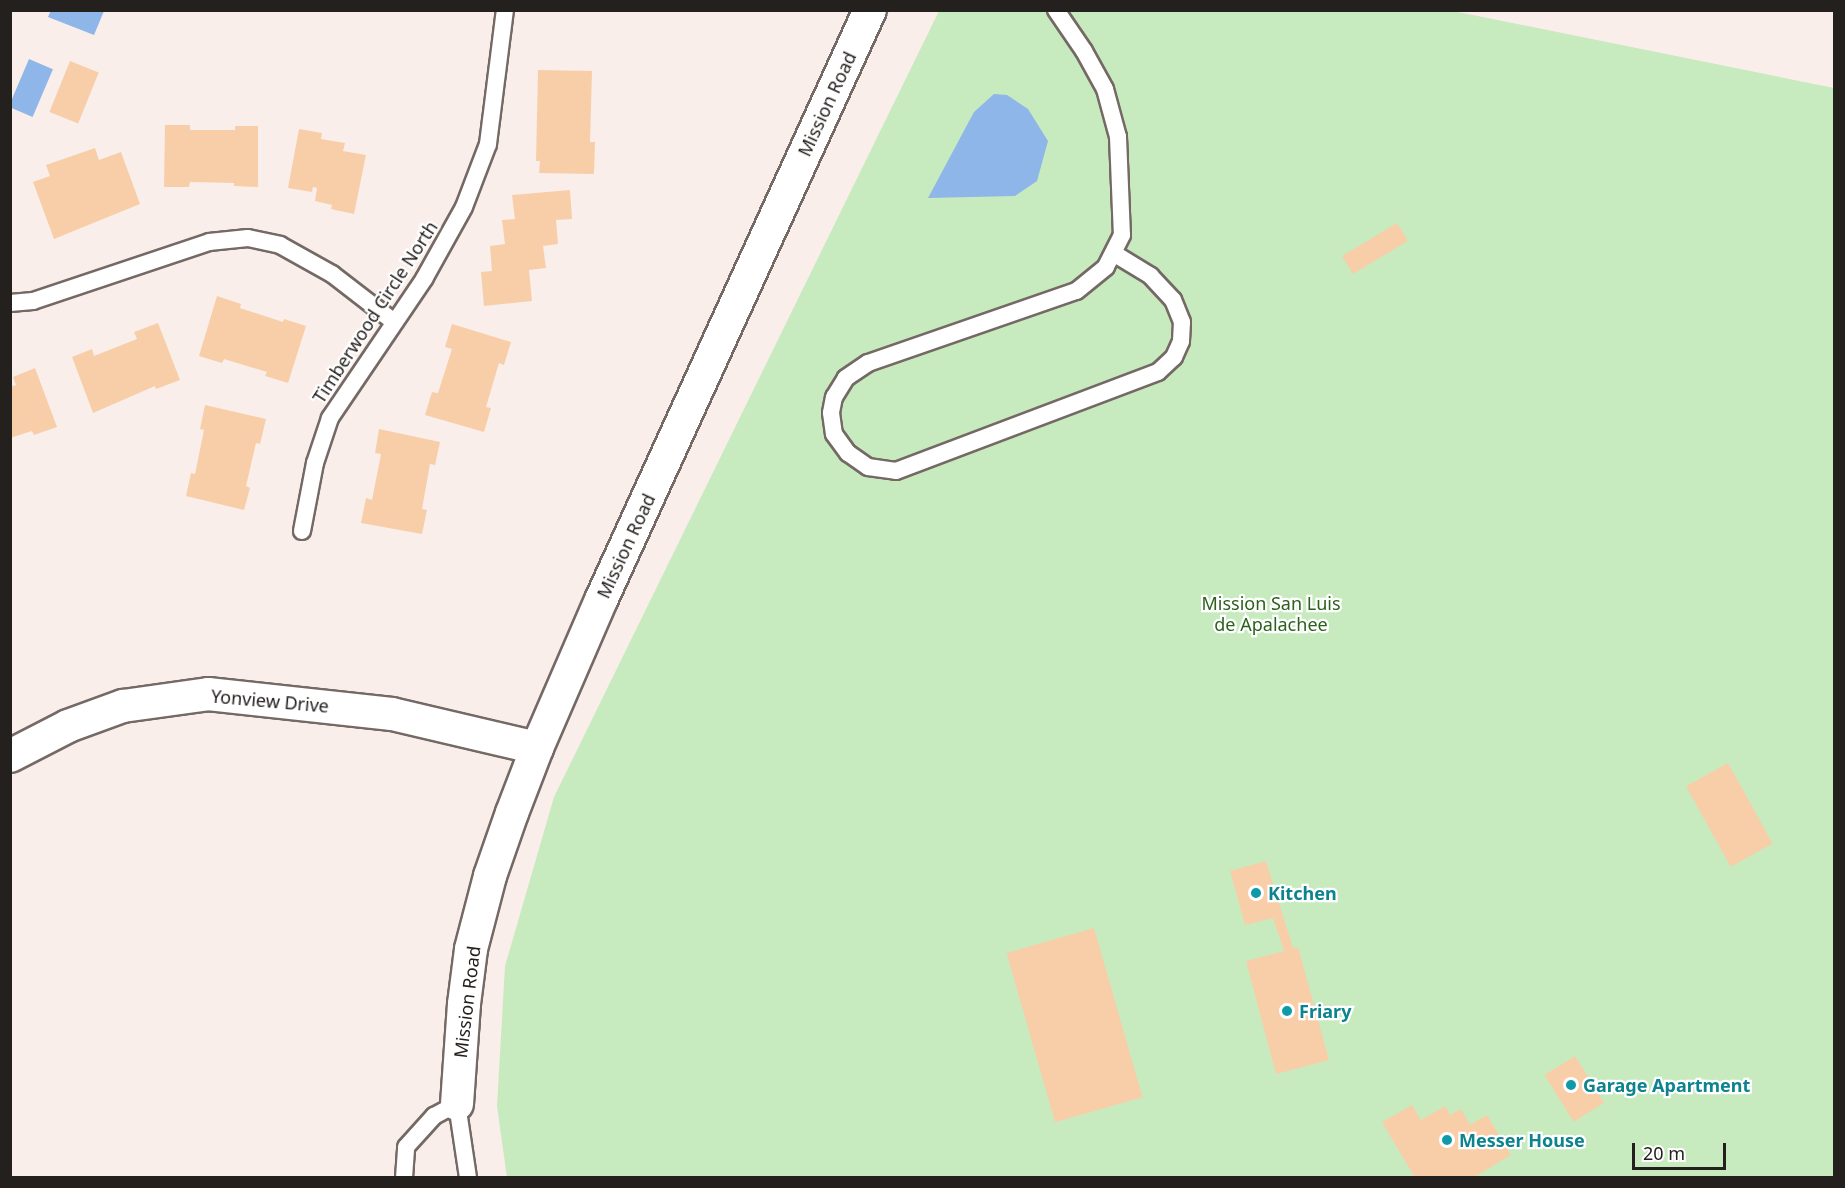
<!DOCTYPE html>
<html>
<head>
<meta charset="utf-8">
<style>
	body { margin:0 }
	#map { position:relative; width:1845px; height:1188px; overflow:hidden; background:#faeeea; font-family:"Noto Sans",sans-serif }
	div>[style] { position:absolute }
	.green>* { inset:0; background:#c8eabf }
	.water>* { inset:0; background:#8eb6e8; transform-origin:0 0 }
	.building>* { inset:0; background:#f8cea9; transform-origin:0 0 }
	.roads { filter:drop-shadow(2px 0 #746965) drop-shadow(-2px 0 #746965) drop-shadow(0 2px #746965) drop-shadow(0 -2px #746965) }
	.lane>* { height:16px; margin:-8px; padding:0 8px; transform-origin:8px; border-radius:8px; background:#fff }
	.street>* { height:32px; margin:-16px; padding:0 16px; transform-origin:16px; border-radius:16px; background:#fff }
	.dots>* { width:16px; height:16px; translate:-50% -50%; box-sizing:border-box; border:3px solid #fff; border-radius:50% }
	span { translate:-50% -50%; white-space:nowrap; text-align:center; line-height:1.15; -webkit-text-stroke:4.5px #fff; paint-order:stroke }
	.street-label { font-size:18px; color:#24201e }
	.park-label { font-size:18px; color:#2b611c }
	.culture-label { font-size:18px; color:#0d838f; font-weight:700 }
	.left { translate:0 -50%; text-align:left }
	.frame { position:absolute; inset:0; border:12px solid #24201e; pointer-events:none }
	.scale { position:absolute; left:1632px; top:1143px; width:94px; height:27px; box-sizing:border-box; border:3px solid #24201e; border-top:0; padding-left:8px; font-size:18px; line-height:21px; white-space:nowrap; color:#24201e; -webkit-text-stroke:4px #fff; paint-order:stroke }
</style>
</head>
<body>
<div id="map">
	<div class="green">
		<div style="clip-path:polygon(939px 11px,1453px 11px,1834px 88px,1834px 1177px,507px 1178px,497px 1106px,505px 966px,554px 797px)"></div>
	</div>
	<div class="water">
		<div style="clip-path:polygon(51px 10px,101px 10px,104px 11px,94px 35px,48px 17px)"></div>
		<div style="left:29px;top:59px;width:26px;height:52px;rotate:23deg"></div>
		<div style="clip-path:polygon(994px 94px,1007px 95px,1028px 109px,1048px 141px,1037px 181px,1015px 196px,928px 198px,974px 112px)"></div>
	</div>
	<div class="building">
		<div style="left:70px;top:61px;width:31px;height:55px;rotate:22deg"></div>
		<div style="clip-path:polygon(538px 70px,592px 71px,590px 142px,595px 142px,594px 174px,539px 173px,540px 161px,536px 161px)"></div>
		<div style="clip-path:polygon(165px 125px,190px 125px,190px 130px,235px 130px,235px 126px,258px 126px,258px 187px,234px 186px,234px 183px,190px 182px,189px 187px,164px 187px)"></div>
		<div style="clip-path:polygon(299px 129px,322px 133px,321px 139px,345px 143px,343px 151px,366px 155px,354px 214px,331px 209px,332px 205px,315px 201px,317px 188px,313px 187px,312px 192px,288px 188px)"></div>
		<div style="clip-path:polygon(95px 148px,99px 160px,121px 152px,140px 204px,54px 239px,33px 182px,50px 176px,46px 165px)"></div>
		<div style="clip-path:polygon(570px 190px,572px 219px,556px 220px,558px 244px,543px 246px,546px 268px,529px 270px,532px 301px,484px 306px,481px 272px,492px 271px,490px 246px,505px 244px,502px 220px,515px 219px,512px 195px)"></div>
		<div style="left:1397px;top:223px;width:21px;height:64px;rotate:59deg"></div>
		<div style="clip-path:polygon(217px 296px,241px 304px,240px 308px,283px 322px,284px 319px,306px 326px,288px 383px,265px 376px,267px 372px,224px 359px,222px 363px,199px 356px)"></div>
		<div style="clip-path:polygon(158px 323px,180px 380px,156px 389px,155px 386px,93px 413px,72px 357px,92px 349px,94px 356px,137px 339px,134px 332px)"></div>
		<div style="clip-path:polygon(452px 324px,511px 342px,504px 365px,499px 363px,486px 407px,491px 408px,484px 432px,425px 415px,432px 392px,438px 393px,452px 349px,445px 347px)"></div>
		<div style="clip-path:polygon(35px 368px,57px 427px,34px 435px,32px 431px,10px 438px,10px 387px,16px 385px,13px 377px)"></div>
		<div style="clip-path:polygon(205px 405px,266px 419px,260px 444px,256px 443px,246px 486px,250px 488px,244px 510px,186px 496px,191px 473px,195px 474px,204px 430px,200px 429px)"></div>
		<div style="clip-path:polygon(379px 429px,440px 442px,435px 465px,430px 464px,422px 509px,427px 510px,422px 534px,361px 523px,366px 498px,372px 500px,381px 454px,375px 453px)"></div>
		<div style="left:1728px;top:763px;width:92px;height:48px;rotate:61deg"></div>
		<div style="clip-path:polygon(1266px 861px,1293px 948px,1298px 947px,1329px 1060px,1276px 1074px,1246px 961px,1284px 951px,1273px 918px,1245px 925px,1230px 871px)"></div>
		<div style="left:1094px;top:928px;width:176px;height:91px;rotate:74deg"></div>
		<div style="left:1575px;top:1056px;width:55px;height:36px;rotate:58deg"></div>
		<div style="clip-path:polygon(1412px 1105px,1421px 1120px,1445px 1106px,1450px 1115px,1461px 1109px,1470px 1125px,1487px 1115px,1511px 1155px,1473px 1178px,1415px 1178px,1382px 1122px)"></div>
	</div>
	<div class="roads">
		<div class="lane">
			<div style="left:1056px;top:10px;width:50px;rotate:55.7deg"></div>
			<div style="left:1084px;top:51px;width:43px;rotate:61.1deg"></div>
			<div style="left:1105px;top:89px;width:50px;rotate:74.8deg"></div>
			<div style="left:1118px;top:137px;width:98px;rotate:87.7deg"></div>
			<div style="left:1122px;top:235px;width:36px;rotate:117deg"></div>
			<div style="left:1106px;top:267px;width:38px;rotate:141deg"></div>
			<div style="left:1076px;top:291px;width:220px;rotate:160.9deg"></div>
			<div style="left:868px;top:363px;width:27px;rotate:146deg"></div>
			<div style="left:846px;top:378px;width:22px;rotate:122deg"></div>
			<div style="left:834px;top:397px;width:16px;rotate:101deg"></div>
			<div style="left:831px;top:413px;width:21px;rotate:82deg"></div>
			<div style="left:834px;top:434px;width:24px;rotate:54deg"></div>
			<div style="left:848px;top:453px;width:24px;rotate:35deg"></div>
			<div style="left:868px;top:467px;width:28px;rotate:8deg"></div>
			<div style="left:896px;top:471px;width:280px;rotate:-20.7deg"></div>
			<div style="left:1158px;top:372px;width:22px;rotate:-43deg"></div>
			<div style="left:1174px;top:357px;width:17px;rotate:-66deg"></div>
			<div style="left:1181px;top:341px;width:19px;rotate:-87deg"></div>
			<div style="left:1182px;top:322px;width:24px;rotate:-112deg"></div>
			<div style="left:1173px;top:300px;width:33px;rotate:-133deg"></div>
			<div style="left:1151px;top:276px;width:44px;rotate:-148.8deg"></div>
			<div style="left:10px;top:303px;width:23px;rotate:-5deg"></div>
			<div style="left:33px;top:301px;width:186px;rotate:-18.5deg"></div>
			<div style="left:209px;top:242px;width:39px;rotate:-6deg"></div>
			<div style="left:248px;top:238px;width:33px;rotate:12deg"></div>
			<div style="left:280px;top:245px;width:60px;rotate:29.1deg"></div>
			<div style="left:332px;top:274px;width:78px;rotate:37.7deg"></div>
			<div style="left:302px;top:531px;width:69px;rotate:-79.2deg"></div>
			<div style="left:315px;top:463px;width:47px;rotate:-71.6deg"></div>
			<div style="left:330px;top:418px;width:168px;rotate:-55.9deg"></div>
			<div style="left:424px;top:279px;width:82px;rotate:-60.9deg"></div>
			<div style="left:464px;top:207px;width:67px;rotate:-69.1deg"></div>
			<div style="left:488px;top:144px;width:135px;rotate:-82.8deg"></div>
			<div style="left:404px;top:1178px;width:31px;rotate:-86deg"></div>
			<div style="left:406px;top:1147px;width:42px;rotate:-47.9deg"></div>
			<div style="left:434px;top:1116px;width:26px;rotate:-28deg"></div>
			<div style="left:457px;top:1104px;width:75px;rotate:81.5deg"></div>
		</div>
		<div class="street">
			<div style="left:10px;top:756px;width:65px;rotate:-27.3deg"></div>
			<div style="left:68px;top:726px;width:59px;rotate:-20deg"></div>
			<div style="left:123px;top:706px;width:86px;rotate:-8deg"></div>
			<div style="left:208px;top:694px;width:185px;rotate:6.2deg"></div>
			<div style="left:392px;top:714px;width:149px;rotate:13.2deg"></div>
			<div style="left:457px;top:1104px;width:100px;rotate:-86deg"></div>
			<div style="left:464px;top:1004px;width:55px;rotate:-82.7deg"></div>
			<div style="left:471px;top:949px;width:75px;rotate:-75.4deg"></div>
			<div style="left:490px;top:876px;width:67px;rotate:-70.8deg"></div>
			<div style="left:512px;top:813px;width:70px;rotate:-69deg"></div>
			<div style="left:537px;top:748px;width:163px;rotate:-66.6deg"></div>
			<div style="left:602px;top:598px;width:646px;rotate:-65.5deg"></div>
		</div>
	</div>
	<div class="dots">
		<div style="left:1256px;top:893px;background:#0f9aa8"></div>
		<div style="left:1287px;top:1011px;background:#0f9aa8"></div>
		<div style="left:1571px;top:1085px;background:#0f9aa8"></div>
		<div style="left:1447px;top:1140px;background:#0f9aa8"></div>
	</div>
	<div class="street-label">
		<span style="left:827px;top:104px;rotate:-65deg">Mission Road</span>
		<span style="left:375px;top:312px;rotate:-57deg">Timberwood Circle North</span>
		<span style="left:626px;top:546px;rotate:-65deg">Mission Road</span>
		<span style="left:270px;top:701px;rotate:5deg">Yonview Drive</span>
		<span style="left:467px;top:1002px;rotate:-83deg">Mission Road</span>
	</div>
	<div class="park-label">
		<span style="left:1271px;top:614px">Mission San Luis<br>de Apalachee</span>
	</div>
	<div class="culture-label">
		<span class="left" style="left:1268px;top:893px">Kitchen</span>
		<span class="left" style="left:1299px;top:1011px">Friary</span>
		<span class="left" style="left:1583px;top:1085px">Garage Apartment</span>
		<span class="left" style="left:1459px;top:1140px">Messer House</span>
	</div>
	<div class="frame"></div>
	<div class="scale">20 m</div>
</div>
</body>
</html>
